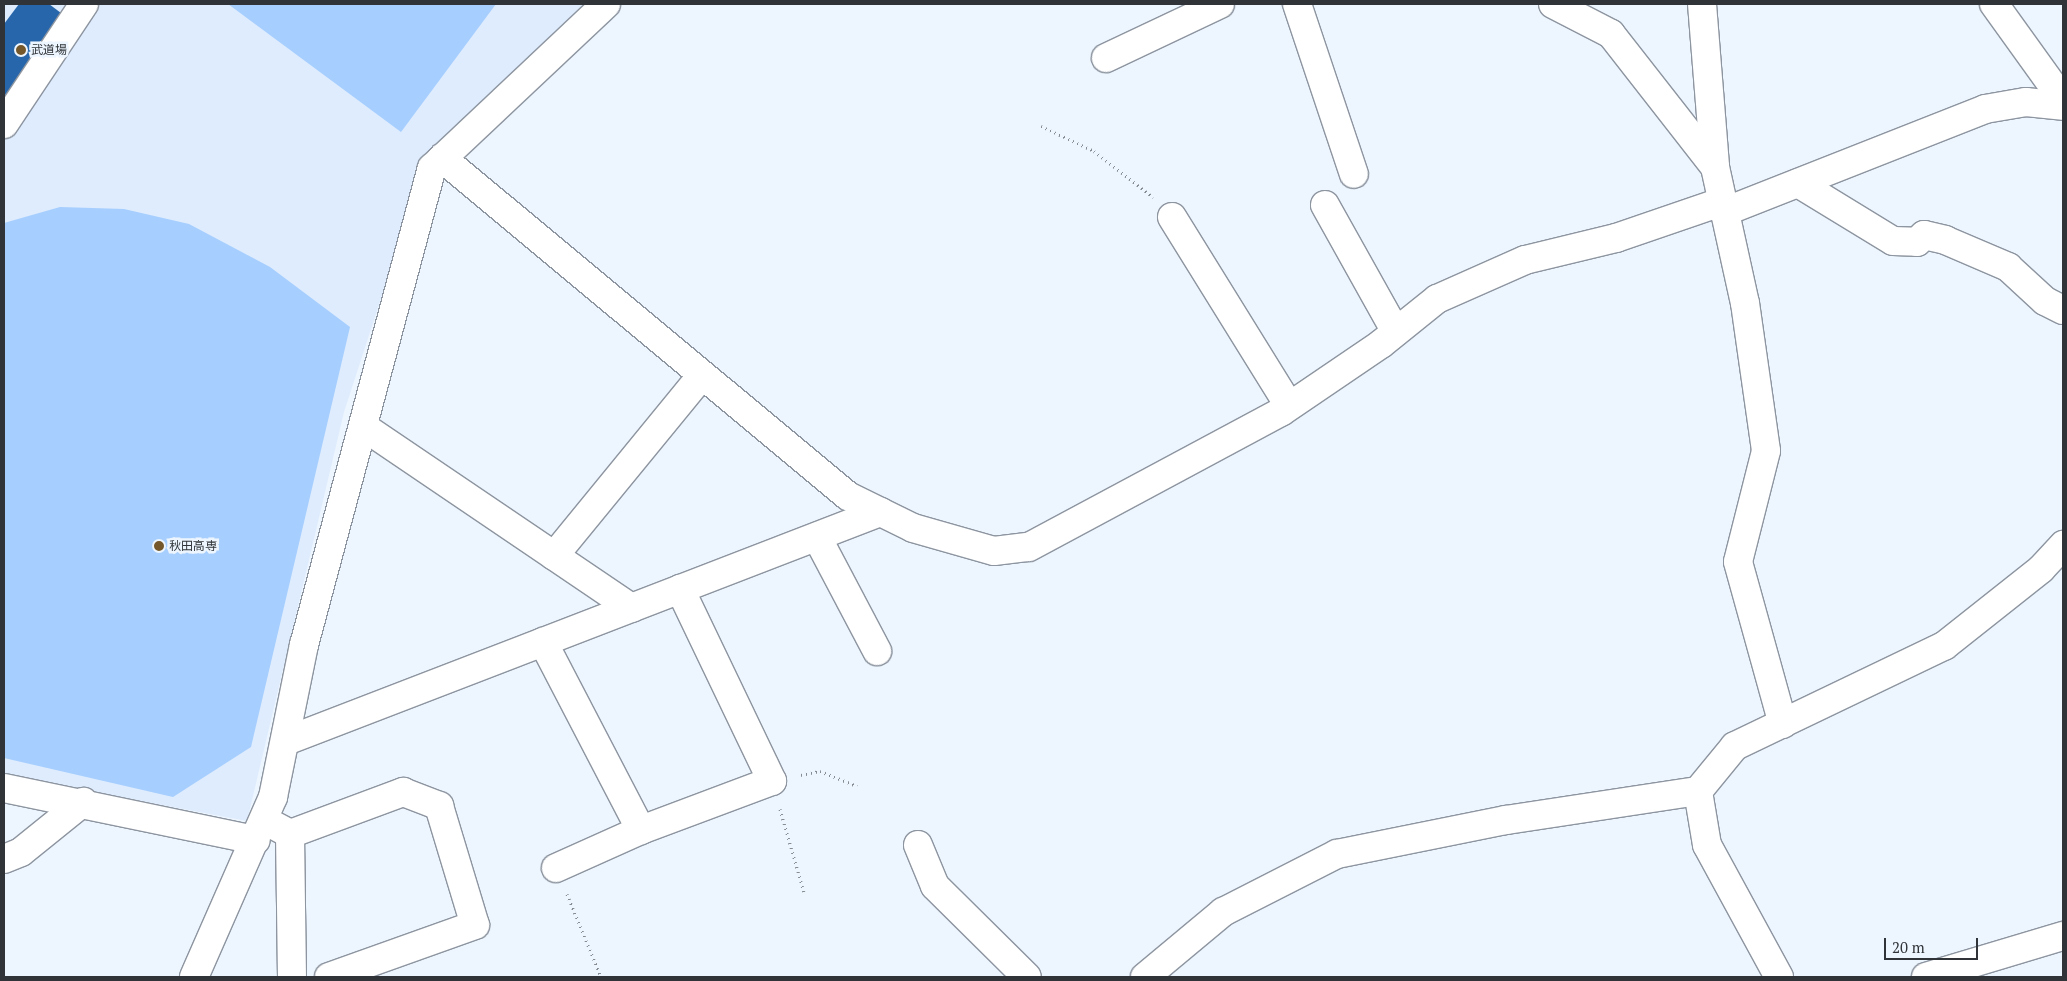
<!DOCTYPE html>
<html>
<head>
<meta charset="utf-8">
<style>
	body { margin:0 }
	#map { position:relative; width:2067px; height:981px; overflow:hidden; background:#edf5fe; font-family:"PT Serif","Noto Sans JP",serif }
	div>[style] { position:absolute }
	.built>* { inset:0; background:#deecfe }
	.green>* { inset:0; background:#a6cefe }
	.building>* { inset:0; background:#2766ab }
	.path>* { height:3px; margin-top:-1.5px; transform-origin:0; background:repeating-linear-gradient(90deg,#868c92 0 1px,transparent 0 5px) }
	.roads { filter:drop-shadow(1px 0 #8d95a0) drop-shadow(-1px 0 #8d95a0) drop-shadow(0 1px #8d95a0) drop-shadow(0 -1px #8d95a0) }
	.minor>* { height:28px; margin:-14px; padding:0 14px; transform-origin:14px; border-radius:14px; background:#fff }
	.dots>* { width:14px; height:14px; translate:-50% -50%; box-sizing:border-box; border:2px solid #edf5fe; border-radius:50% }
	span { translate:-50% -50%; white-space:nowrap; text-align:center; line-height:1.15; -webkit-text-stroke:5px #edf5fe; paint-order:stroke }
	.poi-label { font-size:12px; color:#303438 }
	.left { translate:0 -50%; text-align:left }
	.frame { position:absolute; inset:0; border:5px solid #303438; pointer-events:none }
	.scale { position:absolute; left:1884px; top:938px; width:94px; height:22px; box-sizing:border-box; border:2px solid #303438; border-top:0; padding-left:6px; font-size:15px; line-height:18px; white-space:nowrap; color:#303438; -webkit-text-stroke:4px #edf5fe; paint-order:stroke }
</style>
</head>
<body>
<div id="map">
	<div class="built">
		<div style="clip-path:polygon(4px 4px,591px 4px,425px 163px,344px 412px,247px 821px,4px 775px)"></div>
	</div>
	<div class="green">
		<div style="clip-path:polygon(228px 4px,496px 4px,401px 132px)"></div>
		<div style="clip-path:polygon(60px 207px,124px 209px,189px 224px,270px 267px,350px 327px,251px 747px,173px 797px,4px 758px,4px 223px)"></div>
	</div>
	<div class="building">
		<div style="clip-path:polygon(19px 4px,49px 4px,65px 16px,4px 103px,4px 24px)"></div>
	</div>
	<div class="path">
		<div style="left:1041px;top:126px;width:59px;rotate:25.3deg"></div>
		<div style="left:1094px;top:151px;width:75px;rotate:37.9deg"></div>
		<div style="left:801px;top:775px;width:19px;rotate:-12deg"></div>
		<div style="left:820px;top:771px;width:40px;rotate:22deg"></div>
		<div style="left:780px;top:809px;width:86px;rotate:73.9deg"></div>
		<div style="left:567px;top:894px;width:90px;rotate:67.7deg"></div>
	</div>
	<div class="roads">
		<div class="minor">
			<div style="left:1297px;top:4px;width:179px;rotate:71.5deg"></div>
			<div style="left:1553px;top:4px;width:65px;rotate:27.3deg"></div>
			<div style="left:1611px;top:34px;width:169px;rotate:52deg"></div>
			<div style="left:1702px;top:4px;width:164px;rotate:85.4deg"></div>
			<div style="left:1715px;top:167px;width:139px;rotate:77.6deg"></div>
			<div style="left:1745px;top:303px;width:149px;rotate:81.9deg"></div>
			<div style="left:1766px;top:451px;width:114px;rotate:104.2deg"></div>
			<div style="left:1738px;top:562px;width:168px;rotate:74.5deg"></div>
			<div style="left:1994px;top:4px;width:118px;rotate:54.3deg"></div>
			<div style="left:1106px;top:58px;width:126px;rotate:-25.3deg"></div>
			<div style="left:4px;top:124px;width:144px;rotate:-56.3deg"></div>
			<div style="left:442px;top:158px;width:528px;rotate:39.78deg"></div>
			<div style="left:848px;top:496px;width:72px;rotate:26.2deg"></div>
			<div style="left:913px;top:528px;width:84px;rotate:15.9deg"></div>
			<div style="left:994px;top:551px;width:35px;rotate:-7deg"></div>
			<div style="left:1029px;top:547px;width:286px;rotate:-28.2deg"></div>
			<div style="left:1281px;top:412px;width:121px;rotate:-34.2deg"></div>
			<div style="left:1381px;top:344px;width:72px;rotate:-38.8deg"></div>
			<div style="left:1437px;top:299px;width:96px;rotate:-23.9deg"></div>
			<div style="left:1525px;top:260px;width:94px;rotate:-13.6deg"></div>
			<div style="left:1616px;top:238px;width:111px;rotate:-18.9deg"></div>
			<div style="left:1798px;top:183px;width:111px;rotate:31.4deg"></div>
			<div style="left:1893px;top:241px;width:24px;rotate:2deg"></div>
			<div style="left:1917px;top:242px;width:10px;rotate:-45deg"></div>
			<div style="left:1924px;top:235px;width:22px;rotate:13deg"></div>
			<div style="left:1945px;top:240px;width:69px;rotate:23.2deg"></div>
			<div style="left:2008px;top:267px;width:50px;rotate:42.6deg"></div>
			<div style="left:2045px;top:301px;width:20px;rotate:27deg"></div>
			<div style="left:1325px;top:205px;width:145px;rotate:60.8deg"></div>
			<div style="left:1724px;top:212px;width:281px;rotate:-21.5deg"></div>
			<div style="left:1985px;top:109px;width:42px;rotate:-9.7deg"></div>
			<div style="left:2026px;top:102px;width:37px;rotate:6deg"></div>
			<div style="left:1172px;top:217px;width:222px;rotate:58.2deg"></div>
			<div style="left:364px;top:427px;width:323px;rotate:34.1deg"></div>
			<div style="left:817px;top:537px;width:129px;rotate:62.2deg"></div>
			<div style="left:554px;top:556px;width:234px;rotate:-50.7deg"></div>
			<div style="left:543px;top:642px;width:212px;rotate:62.5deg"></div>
			<div style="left:641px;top:830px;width:140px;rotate:-20.5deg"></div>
			<div style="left:772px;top:781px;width:213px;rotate:-115.6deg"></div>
			<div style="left:286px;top:741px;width:637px;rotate:-21.08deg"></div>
			<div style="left:4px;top:788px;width:257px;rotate:11.7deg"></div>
			<div style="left:264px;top:820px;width:30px;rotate:28deg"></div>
			<div style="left:290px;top:834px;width:121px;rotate:-20.4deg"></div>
			<div style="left:403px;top:792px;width:39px;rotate:21deg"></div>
			<div style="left:439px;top:806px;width:124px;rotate:73.2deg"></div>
			<div style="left:475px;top:925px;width:155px;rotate:160.4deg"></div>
			<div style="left:290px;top:834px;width:143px;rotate:89.2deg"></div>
			<div style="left:918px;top:845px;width:44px;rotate:67.5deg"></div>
			<div style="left:935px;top:886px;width:129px;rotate:44.7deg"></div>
			<div style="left:4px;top:859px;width:18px;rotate:-22deg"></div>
			<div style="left:21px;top:852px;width:80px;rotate:-38.9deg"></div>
			<div style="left:556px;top:868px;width:93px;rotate:-24.1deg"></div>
			<div style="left:194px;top:977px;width:197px;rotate:-66.3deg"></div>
			<div style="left:273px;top:797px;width:155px;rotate:-78.5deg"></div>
			<div style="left:304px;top:645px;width:494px;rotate:-75deg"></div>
			<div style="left:432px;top:168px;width:239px;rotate:-43.3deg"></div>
			<div style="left:1145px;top:977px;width:102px;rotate:-39.8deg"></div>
			<div style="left:1223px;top:912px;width:128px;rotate:-27deg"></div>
			<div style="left:1337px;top:854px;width:172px;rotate:-11.4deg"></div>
			<div style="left:1506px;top:820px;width:194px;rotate:-8.6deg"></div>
			<div style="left:1779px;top:977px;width:150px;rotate:-118.6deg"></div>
			<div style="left:1707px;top:845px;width:55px;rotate:-99.5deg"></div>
			<div style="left:1698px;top:791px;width:58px;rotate:-50.6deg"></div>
			<div style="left:1735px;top:746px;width:232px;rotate:-25.6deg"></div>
			<div style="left:1944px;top:646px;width:124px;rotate:-38.4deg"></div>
			<div style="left:2041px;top:569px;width:33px;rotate:-47deg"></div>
			<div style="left:1926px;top:977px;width:143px;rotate:-16.7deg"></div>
		</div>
	</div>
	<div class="dots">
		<div style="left:21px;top:50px;background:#74582b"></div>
		<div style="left:159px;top:546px;background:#74582b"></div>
	</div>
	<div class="poi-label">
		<span class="left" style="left:31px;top:50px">武道場</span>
		<span class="left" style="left:169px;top:546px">秋田高専</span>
	</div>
	<div class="frame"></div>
	<div class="scale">20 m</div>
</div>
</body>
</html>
